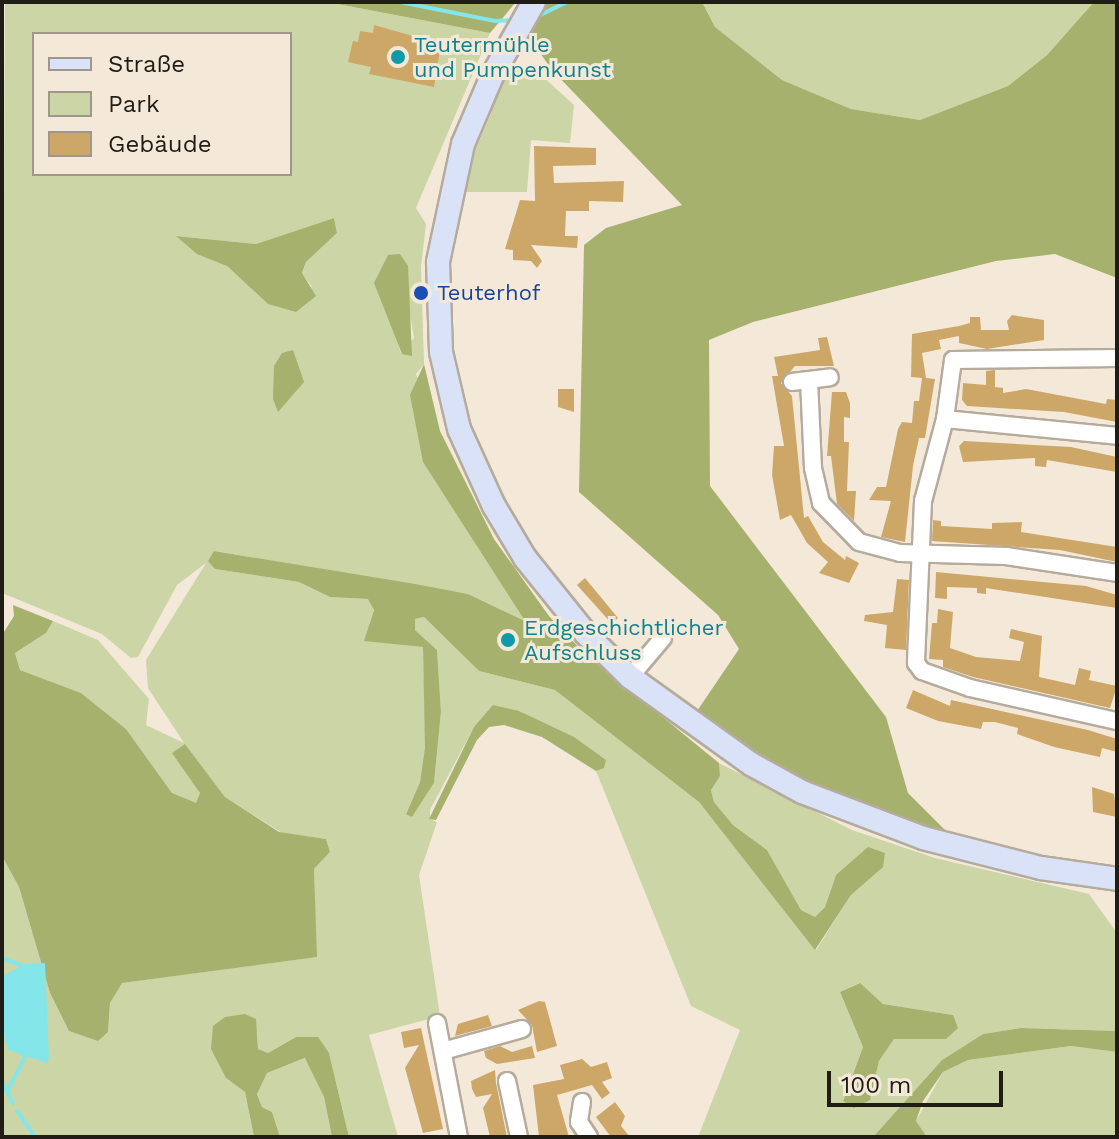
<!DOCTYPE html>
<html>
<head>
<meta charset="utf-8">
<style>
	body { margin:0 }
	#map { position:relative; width:1119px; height:1139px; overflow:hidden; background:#f4e9d8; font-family:"Work Sans",sans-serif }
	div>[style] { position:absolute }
	.green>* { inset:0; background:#ccd5a6 }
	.forest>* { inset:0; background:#a5b16c }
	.water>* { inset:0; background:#84e6e8 }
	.stream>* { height:4px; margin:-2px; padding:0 2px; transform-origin:2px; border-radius:2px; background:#84e6e8 }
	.building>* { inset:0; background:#cda768 }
	.roads { filter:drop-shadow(2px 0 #b5ab9c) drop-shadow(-2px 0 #b5ab9c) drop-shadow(0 2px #b5ab9c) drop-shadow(0 -2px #b5ab9c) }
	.minor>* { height:16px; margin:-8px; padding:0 8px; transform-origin:8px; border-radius:8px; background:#fff }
	.major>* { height:22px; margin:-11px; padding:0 11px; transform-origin:11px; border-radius:11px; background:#d9e2f7 }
	.dots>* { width:22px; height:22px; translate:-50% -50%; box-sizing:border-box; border:4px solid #f4e9d8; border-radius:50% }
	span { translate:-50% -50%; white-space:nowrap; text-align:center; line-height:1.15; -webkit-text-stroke:6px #f4e9d8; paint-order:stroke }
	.culture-label { font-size:22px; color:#0d838f }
	.left { translate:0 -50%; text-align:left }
	.transit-label { font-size:22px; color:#164399 }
	.frame { position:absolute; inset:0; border:4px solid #201d17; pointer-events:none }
	.legend { position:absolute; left:32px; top:32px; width:260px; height:144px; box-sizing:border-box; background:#f4e9d8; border:2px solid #9f978b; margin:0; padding:10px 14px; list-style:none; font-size:24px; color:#201d17 }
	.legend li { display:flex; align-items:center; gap:16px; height:40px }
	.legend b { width:40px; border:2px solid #9f978b }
	.scale { position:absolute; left:827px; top:1071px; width:176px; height:36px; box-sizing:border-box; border:4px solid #201d17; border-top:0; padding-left:10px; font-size:24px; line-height:28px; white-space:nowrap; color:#201d17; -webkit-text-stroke:6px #f4e9d8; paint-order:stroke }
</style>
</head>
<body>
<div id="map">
	<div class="green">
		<div style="clip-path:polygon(evenodd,5px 2px,327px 2px,490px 33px,416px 208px,426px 224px,421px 267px,424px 364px,416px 374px,483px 554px,525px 621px,468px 594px,215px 551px,215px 569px,299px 582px,330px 597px,369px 599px,374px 610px,369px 625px,384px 642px,423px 647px,426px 748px,420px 782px,406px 813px,412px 817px,434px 783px,441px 712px,437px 650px,415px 630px,415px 619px,424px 617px,479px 671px,555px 690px,699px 802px,816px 950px,851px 895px,882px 867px,836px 875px,825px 907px,815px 917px,801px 910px,767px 850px,733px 825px,714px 802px,711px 790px,720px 776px,719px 763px,852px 830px,935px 858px,1089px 894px,1117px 933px,1117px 1031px,1021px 1028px,983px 1034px,942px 1060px,873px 1137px,698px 1137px,740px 1030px,691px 1006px,596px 771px,606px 760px,519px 711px,474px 727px,430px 810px,430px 819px,437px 822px,419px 875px,440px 1016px,369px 1035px,398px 1137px,349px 1137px,329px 1053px,296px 1037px,268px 1053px,258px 1049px,257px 1031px,226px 1078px,245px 1092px,254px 1137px,2px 1137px,2px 856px,19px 887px,50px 993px,69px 1031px,98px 1040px,108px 1032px,110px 1003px,121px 983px,316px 957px,314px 869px,330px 852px,326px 839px,282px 833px,225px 797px,185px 744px,189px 775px,200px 793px,196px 804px,186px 803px,172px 793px,126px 729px,81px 693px,20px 670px,15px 653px,46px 633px,53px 621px,98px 640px,149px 699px,146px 725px,184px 743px,148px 688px,146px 660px,206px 563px,177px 585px,138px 657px,131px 658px,102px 634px,2px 593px,5px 2px,34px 34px,290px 34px,290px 174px,34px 174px,34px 34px,5px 2px,334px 218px,337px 233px,306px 262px,302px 274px,312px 287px,268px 304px,227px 266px,177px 236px,256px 244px,334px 218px,5px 2px,408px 266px,406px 292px,414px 338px,401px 354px,392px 323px,408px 266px,5px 2px,859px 983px,883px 1004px,953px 1015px,894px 1039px,879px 1061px,870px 1100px,843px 1100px,863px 1047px,840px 992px,859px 983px)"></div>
		<div style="clip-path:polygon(702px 2px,1094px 2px,1047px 55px,1008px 86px,920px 120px,851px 109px,782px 80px,715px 27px)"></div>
		<div style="clip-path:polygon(518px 65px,539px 73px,574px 105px,570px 143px,531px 140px,527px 192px,457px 192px,491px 114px,500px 76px,506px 67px)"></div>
		<div style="clip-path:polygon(1071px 1046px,1117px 1052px,1117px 1137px,927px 1137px,916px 1121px,943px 1072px,968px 1060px)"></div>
		<div style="clip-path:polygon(306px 1058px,324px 1097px,332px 1137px,280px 1137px,272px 1112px,262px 1107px,257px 1093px,267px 1073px)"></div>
	</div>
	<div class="forest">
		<div style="clip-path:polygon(327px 2px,516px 2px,490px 33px)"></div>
		<div style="clip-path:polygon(545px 2px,702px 2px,715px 27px,782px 80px,851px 109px,920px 120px,1008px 86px,1047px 55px,1094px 2px,1117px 2px,1117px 278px,1055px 254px,996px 261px,753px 322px,709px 340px,710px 486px,886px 717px,908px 793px,954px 839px,839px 801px,695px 714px,739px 649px,718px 615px,579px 492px,584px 245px,606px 228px,682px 205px,552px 70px,526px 33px)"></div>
		<div style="clip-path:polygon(334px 218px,337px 233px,306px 262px,302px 273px,316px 296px,296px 312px,268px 304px,227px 266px,197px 254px,176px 236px,256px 244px)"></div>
		<div style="clip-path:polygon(400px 254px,408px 266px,412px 356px,402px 354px,374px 283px,388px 255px)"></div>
		<div style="clip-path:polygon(293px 350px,304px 382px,278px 412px,273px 399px,274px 366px,282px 353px)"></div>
		<div style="clip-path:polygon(424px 364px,440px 431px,494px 539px,549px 616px,585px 654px,719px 763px,720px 776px,711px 790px,714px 802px,733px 825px,767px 850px,801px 910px,815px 917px,825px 907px,836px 875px,868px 847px,885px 853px,883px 867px,851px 895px,815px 950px,699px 802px,555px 690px,479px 671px,424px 617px,415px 619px,415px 630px,437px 650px,441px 712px,434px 783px,412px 817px,406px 814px,420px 782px,425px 748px,423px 647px,364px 641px,374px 610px,368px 599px,330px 597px,299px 582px,215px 569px,208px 561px,214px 551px,415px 584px,468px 594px,525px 621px,423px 462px,410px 395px)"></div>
		<div style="clip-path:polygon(13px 605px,53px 621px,46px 633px,15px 653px,20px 670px,81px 693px,126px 729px,172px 793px,196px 803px,200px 793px,172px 753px,185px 744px,225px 797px,279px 832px,326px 839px,330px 852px,314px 869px,317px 957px,122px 983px,110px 1003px,108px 1032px,98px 1041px,69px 1031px,50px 993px,19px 887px,2px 856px,2px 635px,14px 616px)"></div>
		<div style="clip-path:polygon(493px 705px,519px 711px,574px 737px,606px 760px,604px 768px,596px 771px,542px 737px,504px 725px,489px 727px,477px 740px,436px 820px,429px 819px,474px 727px)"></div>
		<div style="clip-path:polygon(860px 983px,883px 1004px,953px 1015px,958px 1028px,946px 1039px,894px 1039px,879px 1061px,870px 1100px,854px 1108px,843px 1101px,863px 1047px,840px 992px)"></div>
		<div style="clip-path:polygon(245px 1014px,256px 1019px,258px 1049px,268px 1053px,296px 1037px,318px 1037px,329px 1053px,349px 1137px,332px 1137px,324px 1097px,305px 1058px,267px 1073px,257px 1094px,262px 1107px,272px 1112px,280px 1137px,254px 1137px,245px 1092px,226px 1078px,211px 1049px,213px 1026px,225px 1017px)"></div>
		<div style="clip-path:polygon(1021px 1028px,1117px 1031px,1117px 1052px,1071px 1046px,968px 1060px,943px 1072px,923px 1101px,916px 1121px,927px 1137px,873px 1137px,942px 1060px,983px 1034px)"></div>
	</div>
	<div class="water">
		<div style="clip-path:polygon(45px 963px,49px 1058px,47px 1063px,8px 1050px,2px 1028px,2px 977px,24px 964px)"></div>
	</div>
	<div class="stream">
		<div style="left:400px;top:2px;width:97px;rotate:11.3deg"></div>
		<div style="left:495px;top:21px;width:20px;rotate:-3deg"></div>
		<div style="left:532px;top:19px;width:39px;rotate:-26deg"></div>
		<div style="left:2px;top:958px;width:23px;rotate:20deg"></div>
		<div style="left:2px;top:1082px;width:11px;rotate:63deg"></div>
		<div style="left:13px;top:1103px;width:13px;rotate:-119deg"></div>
		<div style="left:7px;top:1092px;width:42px;rotate:-62.8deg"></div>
		<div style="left:17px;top:1111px;width:32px;rotate:55deg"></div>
	</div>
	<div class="building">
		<div style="clip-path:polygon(374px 25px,441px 44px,434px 87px,369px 74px,371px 67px,348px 62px,353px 41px,358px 42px,360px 31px,373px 33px)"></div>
		<div style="clip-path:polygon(534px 146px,596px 148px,596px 165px,553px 166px,554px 183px,624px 181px,623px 202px,589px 201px,589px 211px,566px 211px,565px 236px,578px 236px,577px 248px,531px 245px,542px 261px,537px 268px,531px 261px,513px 260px,513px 250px,505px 249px,520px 200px,535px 201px)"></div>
		<div style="clip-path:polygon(1012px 315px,1044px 320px,1044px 340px,987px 349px,959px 343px,959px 336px,939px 340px,941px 349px,922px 353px,926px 378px,935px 379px,925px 438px,919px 438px,913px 466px,905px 542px,881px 537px,891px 501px,869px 500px,877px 487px,886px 487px,898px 429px,902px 422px,912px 423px,914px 401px,919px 401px,922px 378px,911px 377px,912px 334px,959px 326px,970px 323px,970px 317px,980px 317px,981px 330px,1009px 330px,1007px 321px)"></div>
		<div style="clip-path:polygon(827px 337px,834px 366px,795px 366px,781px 383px,792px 396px,804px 518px,808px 516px,823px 542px,845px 560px,846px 556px,859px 563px,849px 583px,819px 573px,828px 562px,807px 543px,791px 515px,780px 520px,772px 475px,774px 446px,784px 446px,772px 376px,778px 376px,774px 357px,820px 350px,818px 338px)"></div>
		<div style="clip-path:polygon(995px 370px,995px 387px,1003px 388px,1003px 393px,1026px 389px,1106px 404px,1107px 399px,1117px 400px,1117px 422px,1064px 412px,967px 406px,962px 400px,963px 383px,986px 385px,986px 371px)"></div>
		<div style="clip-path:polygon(558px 389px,574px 389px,574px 412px,558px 407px)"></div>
		<div style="clip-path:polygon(832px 392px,846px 392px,850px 403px,850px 418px,844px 417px,844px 442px,849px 442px,847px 491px,856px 491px,854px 521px,837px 504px,831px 456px,827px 456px)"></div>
		<div style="clip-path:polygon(964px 441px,1071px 447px,1117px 457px,1117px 472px,1047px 460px,1046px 467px,1035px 466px,1035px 458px,963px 462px,959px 446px)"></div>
		<div style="clip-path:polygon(933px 520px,941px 521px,941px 526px,992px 529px,992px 523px,1022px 522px,1021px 532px,1117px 547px,1117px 562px,1060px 550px,932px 541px)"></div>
		<div style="clip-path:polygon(936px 572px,1086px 586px,1117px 595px,1117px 608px,986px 588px,986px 594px,977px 593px,977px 588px,947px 587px,947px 599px,935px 598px)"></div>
		<div style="clip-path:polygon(585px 578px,618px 618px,612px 624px,577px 585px)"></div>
		<div style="clip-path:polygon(897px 579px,909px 580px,906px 650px,885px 648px,887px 625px,864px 621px,865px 615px,893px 612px)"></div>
		<div style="clip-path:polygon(938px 609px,953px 612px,950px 648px,976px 657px,1020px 661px,1024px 642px,1009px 638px,1011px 629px,1042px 636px,1039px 677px,1075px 685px,1079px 668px,1091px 671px,1089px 680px,1117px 686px,1110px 708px,973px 677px,943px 667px,943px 660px,929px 659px,932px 623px,937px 623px)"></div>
		<div style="clip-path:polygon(913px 690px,950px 706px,951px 700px,1088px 730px,1117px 739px,1117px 752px,1102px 748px,1100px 757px,1054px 747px,1017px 734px,1018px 728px,995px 722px,983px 722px,981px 729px,938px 721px,906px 708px)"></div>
		<div style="clip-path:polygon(1092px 787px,1114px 794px,1117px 817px,1093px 812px)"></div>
		<div style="clip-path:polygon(539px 1001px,545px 1002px,557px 1046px,537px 1052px,532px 1025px,518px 1010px)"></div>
		<div style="clip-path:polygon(488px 1015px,492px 1026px,455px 1036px,458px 1024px)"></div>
		<div style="clip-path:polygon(421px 1028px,443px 1129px,423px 1133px,405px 1068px,419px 1045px,404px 1048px,401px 1032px)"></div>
		<div style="clip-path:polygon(500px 1046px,512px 1052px,532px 1046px,535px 1058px,497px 1064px,486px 1058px,484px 1051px)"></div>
		<div style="clip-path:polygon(582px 1059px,591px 1067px,607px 1062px,612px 1078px,602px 1082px,610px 1093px,602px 1099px,592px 1085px,557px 1095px,569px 1137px,539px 1137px,533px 1085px,564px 1079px,560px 1065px)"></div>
		<div style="clip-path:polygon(495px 1070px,496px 1083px,507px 1137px,490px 1137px,483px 1108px,492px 1094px,476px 1097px,472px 1089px,471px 1081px)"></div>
		<div style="clip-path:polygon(615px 1102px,625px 1116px,621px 1126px,630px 1137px,611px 1137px,596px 1117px)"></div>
	</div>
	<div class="roads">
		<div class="minor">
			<div style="left:1117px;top:358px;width:164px;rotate:179.3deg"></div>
			<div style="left:953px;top:360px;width:60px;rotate:97.7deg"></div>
			<div style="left:945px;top:419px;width:85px;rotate:105deg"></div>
			<div style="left:923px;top:501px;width:162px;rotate:92.5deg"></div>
			<div style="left:916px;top:663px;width:10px;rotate:53deg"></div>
			<div style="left:922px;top:671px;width:51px;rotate:19.5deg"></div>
			<div style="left:970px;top:688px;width:151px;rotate:12.7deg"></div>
			<div style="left:809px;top:380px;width:88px;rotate:87.4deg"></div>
			<div style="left:813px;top:468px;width:36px;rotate:77deg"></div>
			<div style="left:821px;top:503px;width:54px;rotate:45.7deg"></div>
			<div style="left:859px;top:542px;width:42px;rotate:15deg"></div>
			<div style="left:900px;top:553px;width:106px;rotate:1.6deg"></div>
			<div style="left:1006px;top:556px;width:112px;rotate:8.7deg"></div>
			<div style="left:792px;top:382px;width:38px;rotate:-7deg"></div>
			<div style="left:945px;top:419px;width:173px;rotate:5.6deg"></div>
			<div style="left:630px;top:677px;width:51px;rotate:-49.8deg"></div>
			<div style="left:437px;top:1023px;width:116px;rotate:79.1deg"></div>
			<div style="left:443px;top:1051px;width:82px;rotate:-15.6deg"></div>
			<div style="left:507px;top:1081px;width:57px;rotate:77.9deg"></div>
			<div style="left:582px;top:1102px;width:20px;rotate:99deg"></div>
			<div style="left:579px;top:1122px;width:18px;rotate:56deg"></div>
		</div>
		<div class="major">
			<div style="left:534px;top:2px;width:85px;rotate:119.6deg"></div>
			<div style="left:492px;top:76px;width:74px;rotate:113.1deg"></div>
			<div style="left:463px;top:144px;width:121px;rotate:102deg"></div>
			<div style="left:438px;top:262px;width:90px;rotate:88.1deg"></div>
			<div style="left:441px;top:352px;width:79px;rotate:76.8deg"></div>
			<div style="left:459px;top:429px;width:85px;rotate:65.6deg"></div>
			<div style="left:494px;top:506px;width:61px;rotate:59.2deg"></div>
			<div style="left:525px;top:558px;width:97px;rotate:51.2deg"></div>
			<div style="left:586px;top:634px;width:62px;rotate:44.3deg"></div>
			<div style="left:630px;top:677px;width:149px;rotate:35.7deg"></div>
			<div style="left:751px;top:764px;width:58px;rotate:28.8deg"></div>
			<div style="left:802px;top:792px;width:129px;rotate:20.8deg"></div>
			<div style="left:923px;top:838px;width:122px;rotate:14.3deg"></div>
			<div style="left:1041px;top:868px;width:77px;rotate:8.2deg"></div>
		</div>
	</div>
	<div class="dots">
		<div style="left:398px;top:57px;background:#0f9aa8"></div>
		<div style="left:421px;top:293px;background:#1a4fb4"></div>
		<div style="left:508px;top:640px;background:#0f9aa8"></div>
	</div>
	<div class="culture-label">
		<span class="left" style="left:414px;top:57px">Teutermühle<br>und Pumpenkunst</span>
		<span class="left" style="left:524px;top:640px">Erdgeschichtlicher<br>Aufschluss</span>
	</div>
	<div class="transit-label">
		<span class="left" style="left:437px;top:293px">Teuterhof</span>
	</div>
	<div class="frame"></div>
	<ul class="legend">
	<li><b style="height:10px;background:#d9e2f7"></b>Straße</li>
	<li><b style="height:22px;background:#ccd5a6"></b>Park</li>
	<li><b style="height:22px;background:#cda768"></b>Gebäude</li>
	</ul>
	<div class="scale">100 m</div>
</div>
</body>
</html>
